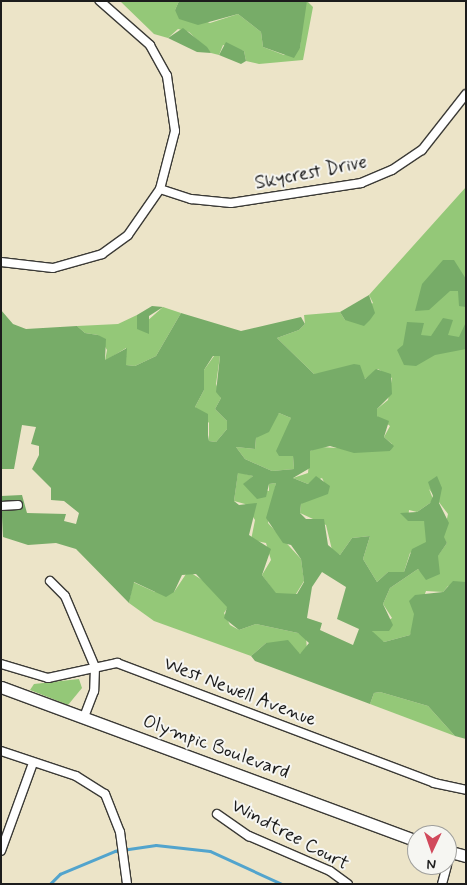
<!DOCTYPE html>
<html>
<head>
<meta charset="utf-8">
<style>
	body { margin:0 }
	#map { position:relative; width:467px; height:885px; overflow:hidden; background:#ece4c8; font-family:Mynerve,sans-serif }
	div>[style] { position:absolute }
	.green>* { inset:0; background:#94c878 }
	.forest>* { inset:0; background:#77ac68 }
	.stream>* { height:2.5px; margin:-1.25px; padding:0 1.25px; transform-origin:1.25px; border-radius:1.25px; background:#52a4cd }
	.roads { filter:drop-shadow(1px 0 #3b3a36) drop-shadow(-1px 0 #3b3a36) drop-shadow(0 1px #3b3a36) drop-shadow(0 -1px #3b3a36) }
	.street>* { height:8px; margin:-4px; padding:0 4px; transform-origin:4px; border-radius:4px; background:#fff }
	.secondary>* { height:11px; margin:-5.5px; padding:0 5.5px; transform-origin:5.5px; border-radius:5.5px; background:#fff }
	span { translate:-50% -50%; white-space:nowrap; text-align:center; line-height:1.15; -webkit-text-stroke:4px #f6f6f2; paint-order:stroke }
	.street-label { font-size:19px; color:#1c1c1c }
	.frame { position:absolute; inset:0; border:2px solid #1c1c1c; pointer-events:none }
	.north { position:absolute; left:407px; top:825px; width:50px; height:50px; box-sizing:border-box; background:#f6f6f2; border:1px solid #9f9f9c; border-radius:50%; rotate:183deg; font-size:14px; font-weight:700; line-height:20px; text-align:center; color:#1c1c1c }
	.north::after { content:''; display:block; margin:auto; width:18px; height:22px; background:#d1495b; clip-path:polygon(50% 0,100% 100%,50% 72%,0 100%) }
</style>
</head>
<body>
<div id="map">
	<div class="green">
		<div style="clip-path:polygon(120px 1px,179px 1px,175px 10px,210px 23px,238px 14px,261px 32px,263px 47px,284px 55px,300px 48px,304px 8px,307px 1px,313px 7px,303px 60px,259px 64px,246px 61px,244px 51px,223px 45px,219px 55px,211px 53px,189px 32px,178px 29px,168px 38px,154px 34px)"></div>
		<div style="clip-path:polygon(466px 187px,466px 582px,448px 586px,443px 592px,426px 591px,410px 635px,384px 642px,374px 637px,372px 631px,392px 618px,383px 604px,390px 588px,418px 569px,424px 575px,447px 543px,443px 537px,448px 514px,429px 489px,433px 499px,430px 503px,417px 512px,409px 510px,408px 521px,424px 521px,427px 527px,426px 543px,410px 553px,404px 572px,388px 572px,377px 582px,363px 559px,370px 536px,352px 538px,340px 555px,332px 550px,326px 525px,300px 513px,301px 504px,325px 484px,322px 478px,308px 484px,293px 478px,308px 473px,310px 451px,320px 447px,390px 451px,392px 444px,384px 437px,390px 426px,377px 416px,377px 409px,388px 400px,392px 378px,378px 369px,365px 379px,359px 372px,314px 374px,277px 338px,299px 330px,305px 324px,304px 315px,340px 312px,345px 320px,373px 303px,369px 295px)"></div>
		<div style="clip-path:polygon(163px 307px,181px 313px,156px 356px,135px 366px,126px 365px,126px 348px,105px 361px,107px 350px,98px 335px,85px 333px,77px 326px,118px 324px,137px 315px,138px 329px)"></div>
		<div style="clip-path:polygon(214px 356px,220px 356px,216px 384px,221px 398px,215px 409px,227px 421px,227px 429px,216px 442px,209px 441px,209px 423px,195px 407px,204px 390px,204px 370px)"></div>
		<div style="clip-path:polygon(279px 413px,291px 418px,283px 456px,293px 456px,294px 469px,272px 471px,245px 459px,236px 447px,255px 449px,256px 438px)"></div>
		<div style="clip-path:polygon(238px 472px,253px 476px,244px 484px,269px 491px,269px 484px,276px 483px,268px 523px,301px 559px,304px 581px,296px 594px,276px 594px,262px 575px,271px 560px,266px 543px,251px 540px,255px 520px,245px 504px,234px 501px)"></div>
		<div style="clip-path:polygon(188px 571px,207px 583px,228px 607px,224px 613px,230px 625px,239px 630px,256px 624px,298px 633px,306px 636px,307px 651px,300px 654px,266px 643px,251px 656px,154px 621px,129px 603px,133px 582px,155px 592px,174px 592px)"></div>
		<div style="clip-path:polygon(79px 679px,82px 688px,68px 705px,30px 690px,34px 684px)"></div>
		<div style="clip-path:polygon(380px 692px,428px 706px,455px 736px,370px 704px,374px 693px)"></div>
	</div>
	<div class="forest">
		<div style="clip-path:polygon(179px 1px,307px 1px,300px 48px,294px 58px,263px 47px,261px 32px,238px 14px,198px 25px,179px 19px,175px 10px)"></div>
		<div style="clip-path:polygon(183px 28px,207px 47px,211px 53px,197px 52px,168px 38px)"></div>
		<div style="clip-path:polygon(226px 42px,244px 51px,246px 61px,241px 64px,219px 55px)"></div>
		<div style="clip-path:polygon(443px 260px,454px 260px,466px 279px,466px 307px,459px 306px,458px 291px,450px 291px,429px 310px,415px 311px,422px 284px)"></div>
		<div style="clip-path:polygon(369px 295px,375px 313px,370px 320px,364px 326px,345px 320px,340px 312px)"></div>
		<div style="clip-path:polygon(152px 306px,163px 307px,149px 316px,149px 334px,137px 329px,137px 315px)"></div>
		<div style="clip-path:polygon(evenodd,1px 310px,13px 324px,26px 329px,77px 326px,85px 333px,98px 335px,106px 339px,105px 360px,127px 348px,126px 365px,135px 366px,156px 356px,181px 313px,241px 331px,301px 317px,305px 324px,299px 330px,277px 338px,314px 374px,354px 364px,360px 365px,365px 379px,376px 369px,391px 374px,392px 394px,377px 409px,377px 416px,389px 421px,384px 437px,394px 446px,390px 451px,354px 453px,330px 446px,310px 451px,310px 468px,293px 478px,308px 484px,316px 476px,330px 486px,328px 494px,301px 504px,300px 513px,306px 519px,324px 519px,328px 545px,340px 555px,352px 538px,370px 536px,363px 559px,377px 582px,388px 572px,404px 572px,412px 549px,426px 542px,424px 521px,408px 521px,400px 513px,417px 512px,430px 503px,433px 496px,428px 482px,437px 476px,442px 488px,439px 503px,449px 523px,444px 537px,447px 543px,438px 556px,440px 574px,426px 580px,418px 569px,390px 588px,383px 604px,393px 625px,389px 631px,372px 631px,384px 642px,410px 635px,414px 614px,409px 601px,415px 595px,443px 592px,453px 581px,466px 582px,466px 739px,455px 736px,428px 706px,380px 692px,374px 693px,370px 704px,255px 661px,251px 656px,266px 643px,288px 640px,300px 654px,309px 643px,298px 633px,256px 624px,239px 630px,224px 618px,227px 607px,196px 574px,182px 575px,174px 592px,166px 597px,134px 582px,129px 603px,76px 549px,56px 543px,28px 545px,3px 537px,1px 496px,22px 495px,27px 513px,66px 514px,64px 521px,76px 524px,79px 513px,64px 501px,51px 500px,51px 488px,32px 469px,39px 455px,39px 446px,31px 444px,36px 427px,22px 425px,14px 469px,1px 469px,1px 310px,213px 356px,220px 356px,216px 392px,221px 398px,215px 409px,227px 421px,227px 429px,216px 442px,209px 441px,208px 435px,208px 414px,195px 407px,204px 390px,204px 370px,213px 356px,1px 310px,279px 413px,291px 418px,276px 451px,279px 456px,293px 456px,294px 469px,272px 471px,245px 459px,236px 447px,255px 449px,256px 438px,269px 432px,279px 413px,1px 310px,238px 473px,253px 476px,243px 484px,257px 499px,266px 497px,269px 484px,276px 483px,266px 518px,283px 543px,291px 545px,301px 559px,304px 582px,297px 594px,276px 593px,262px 575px,271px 549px,249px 535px,257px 503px,239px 505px,234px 501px,238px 473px,1px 310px,322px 572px,346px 587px,337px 619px,359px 629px,353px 645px,320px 630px,322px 623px,307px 618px,312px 587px,322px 572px)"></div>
		<div style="clip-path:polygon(443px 318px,453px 320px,448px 335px,459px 337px,466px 322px,466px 349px,435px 355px,416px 366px,404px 365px,397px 350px,403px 345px,407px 322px,424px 323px,421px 335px,431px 336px)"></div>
	</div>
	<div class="stream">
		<div style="left:50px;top:884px;width:14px;rotate:-45deg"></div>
		<div style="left:60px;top:874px;width:60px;rotate:-22.7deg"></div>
		<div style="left:115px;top:851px;width:41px;rotate:-8.3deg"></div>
		<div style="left:156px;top:845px;width:54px;rotate:6.3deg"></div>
		<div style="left:210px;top:851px;width:79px;rotate:24.6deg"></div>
	</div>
	<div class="roads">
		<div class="street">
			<div style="left:160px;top:189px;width:33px;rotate:18deg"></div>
			<div style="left:191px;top:199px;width:40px;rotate:5.7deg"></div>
			<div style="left:231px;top:203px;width:132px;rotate:-8.7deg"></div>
			<div style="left:361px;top:183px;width:34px;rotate:-23deg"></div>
			<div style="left:392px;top:170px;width:36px;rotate:-34deg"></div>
			<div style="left:422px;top:150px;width:71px;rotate:-51.8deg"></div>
			<div style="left:1px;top:262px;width:52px;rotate:6.6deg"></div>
			<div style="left:53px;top:268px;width:51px;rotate:-15.9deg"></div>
			<div style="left:102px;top:254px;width:32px;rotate:-36deg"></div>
			<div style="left:128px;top:235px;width:56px;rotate:-55.2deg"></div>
			<div style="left:160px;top:189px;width:60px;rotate:-75.5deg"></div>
			<div style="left:175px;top:131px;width:56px;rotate:-98.3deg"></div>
			<div style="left:167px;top:76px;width:35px;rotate:-119deg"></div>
			<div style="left:150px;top:45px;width:67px;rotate:-138.7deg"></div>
			<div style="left:1px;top:506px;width:17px;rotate:-3deg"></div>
			<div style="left:50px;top:581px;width:21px;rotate:45deg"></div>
			<div style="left:65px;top:596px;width:77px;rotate:67.1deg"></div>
			<div style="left:95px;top:667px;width:24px;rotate:92deg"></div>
			<div style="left:94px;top:691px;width:28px;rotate:111deg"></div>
			<div style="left:1px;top:664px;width:49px;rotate:16.6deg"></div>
			<div style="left:48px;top:678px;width:71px;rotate:-12.3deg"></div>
			<div style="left:117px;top:663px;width:339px;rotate:20.7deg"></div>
			<div style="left:434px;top:783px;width:33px;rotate:12deg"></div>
			<div style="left:1px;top:751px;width:79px;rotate:18.4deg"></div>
			<div style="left:76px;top:776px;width:34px;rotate:32deg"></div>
			<div style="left:105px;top:794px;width:41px;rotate:68.5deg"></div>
			<div style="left:120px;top:832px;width:52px;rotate:82.3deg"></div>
			<div style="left:217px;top:814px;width:39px;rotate:35deg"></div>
			<div style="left:249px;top:836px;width:88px;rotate:23.4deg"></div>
			<div style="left:330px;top:871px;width:22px;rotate:36deg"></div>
			<div style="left:1px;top:851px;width:94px;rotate:-70deg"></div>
			<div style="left:442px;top:884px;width:20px;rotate:-75deg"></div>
		</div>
		<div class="secondary">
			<div style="left:1px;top:687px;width:444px;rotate:20.3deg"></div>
			<div style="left:447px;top:851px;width:20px;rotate:15deg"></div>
		</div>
	</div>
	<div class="street-label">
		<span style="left:311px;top:173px;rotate:-11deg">Skycrest Drive</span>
		<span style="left:240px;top:692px;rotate:21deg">West Newell Avenue</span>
		<span style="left:216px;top:747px;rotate:20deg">Olympic Boulevard</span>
		<span style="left:290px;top:835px;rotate:28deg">Windtree Court</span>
	</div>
	<div class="frame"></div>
	<div class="north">N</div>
</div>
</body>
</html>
